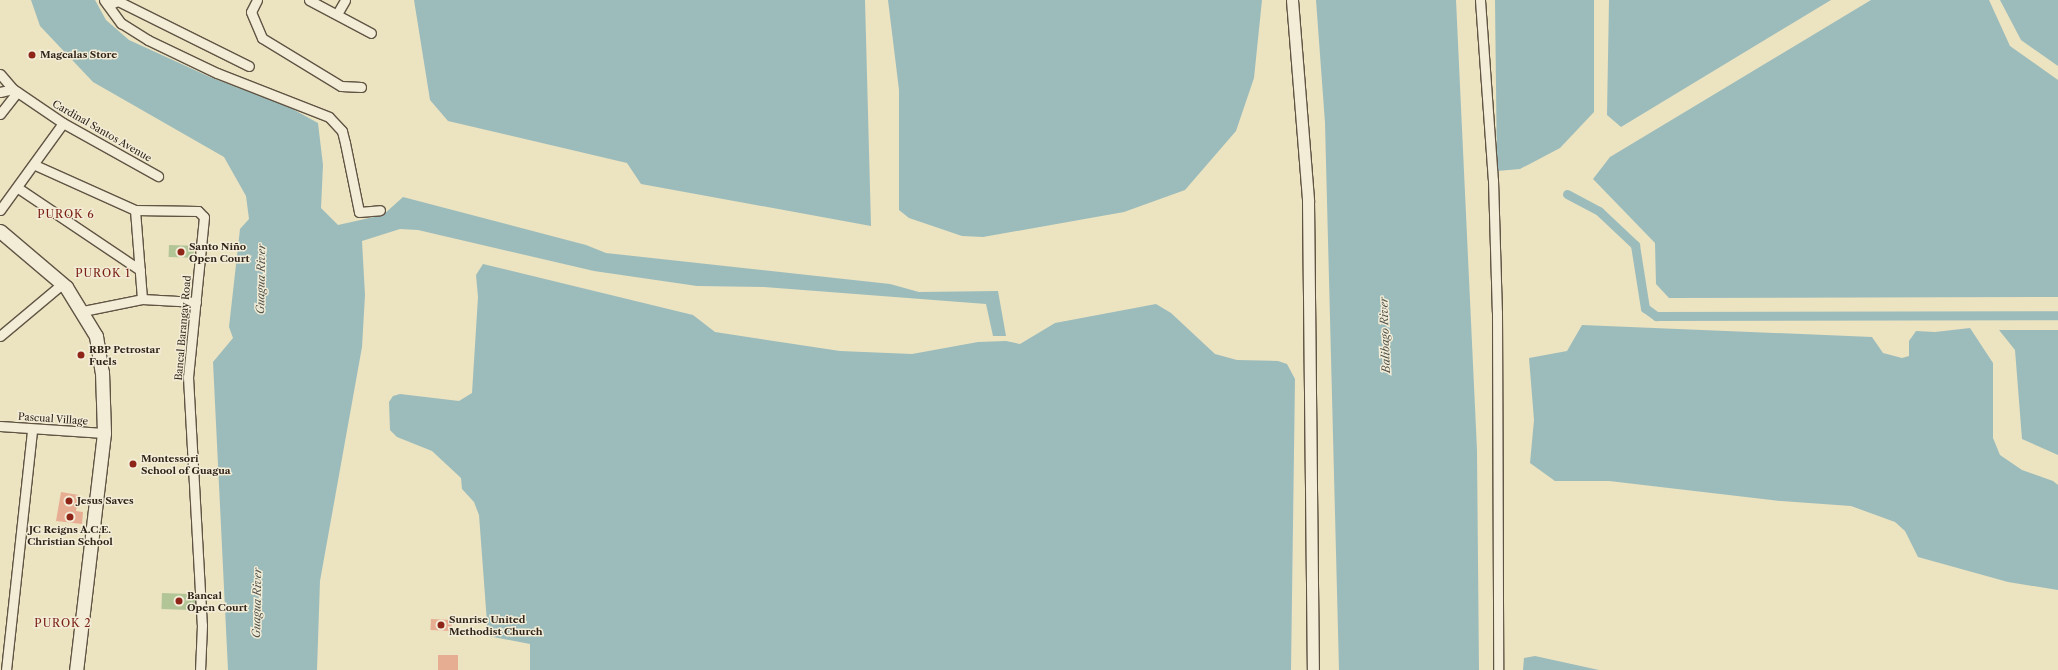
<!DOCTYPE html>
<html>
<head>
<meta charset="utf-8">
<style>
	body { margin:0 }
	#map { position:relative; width:2058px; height:670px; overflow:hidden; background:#ece3c1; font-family:"Libre Caslon Text",serif }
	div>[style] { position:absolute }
	.green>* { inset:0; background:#b2c597; transform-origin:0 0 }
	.water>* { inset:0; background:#9cbcbc }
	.canal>* { height:9px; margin:-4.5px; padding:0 4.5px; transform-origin:4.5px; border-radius:4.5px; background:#9cbcbc }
	.building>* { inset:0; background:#e7ad93; transform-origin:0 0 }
	.roads { filter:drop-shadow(1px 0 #605444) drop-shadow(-1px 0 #605444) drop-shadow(0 1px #605444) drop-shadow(0 -1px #605444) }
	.minor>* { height:9px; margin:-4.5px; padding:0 4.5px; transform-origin:4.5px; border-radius:4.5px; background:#f3edd7 }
	.tertiary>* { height:11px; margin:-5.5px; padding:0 5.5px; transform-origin:5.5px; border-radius:5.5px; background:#f3edd7 }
	.secondary>* { height:13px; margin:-6.5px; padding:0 6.5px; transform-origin:6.5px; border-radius:6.5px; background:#f3edd7 }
	.dots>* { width:11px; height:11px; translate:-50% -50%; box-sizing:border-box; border:2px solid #f3edd7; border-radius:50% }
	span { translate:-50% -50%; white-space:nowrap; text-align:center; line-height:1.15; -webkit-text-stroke:3px #f3edd7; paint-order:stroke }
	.poi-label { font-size:10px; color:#31241a; font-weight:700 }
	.left { translate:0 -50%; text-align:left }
	.street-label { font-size:10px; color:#31241a }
	.neighbourhood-label { font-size:11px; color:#7a1f14; letter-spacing:1px }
	.water-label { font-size:11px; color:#51524b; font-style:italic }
</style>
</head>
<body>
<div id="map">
	<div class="green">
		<div style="left:169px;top:245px;width:25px;height:12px;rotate:2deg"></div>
		<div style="left:162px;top:593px;width:35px;height:16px;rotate:2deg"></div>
	</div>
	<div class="water">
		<div style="clip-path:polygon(31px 0,95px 0,106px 20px,129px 40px,210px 77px,289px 107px,318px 123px,323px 165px,321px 208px,338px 225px,383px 215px,403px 197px,586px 245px,606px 253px,890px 284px,919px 292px,998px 291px,1006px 336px,993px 336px,986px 304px,764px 287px,697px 286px,594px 271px,418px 230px,400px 229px,362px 241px,365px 295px,362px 347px,320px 581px,317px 670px,228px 670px,213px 362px,233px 338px,229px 327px,240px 229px,249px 219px,246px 196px,224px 157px,93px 82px,40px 26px)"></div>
		<div style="clip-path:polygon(414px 0,865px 0,871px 226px,641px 184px,627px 163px,448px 121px,430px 100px)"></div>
		<div style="clip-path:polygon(888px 0,1262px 0,1254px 78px,1236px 131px,1185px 190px,1124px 212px,983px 237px,962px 236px,909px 218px,899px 210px,899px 90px)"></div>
		<div style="clip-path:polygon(1316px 0,1456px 0,1477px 450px,1479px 670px,1339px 670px,1325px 123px)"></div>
		<div style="clip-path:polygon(1495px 0,1594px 0,1594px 112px,1560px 148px,1520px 169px,1497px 171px)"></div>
		<div style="clip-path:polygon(1609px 0,1831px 0,1621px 127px,1607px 115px)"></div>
		<div style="clip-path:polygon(1871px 0,1989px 0,2010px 46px,2058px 80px,2058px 297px,1669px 298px,1656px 284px,1655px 243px,1593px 179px,1610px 157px)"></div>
		<div style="clip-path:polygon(2000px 0,2058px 0,2058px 66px,2021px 40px)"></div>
		<div style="clip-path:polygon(483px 264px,693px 315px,715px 332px,840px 351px,912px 354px,978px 342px,1006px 341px,1020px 344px,1055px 323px,1156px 304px,1171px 313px,1215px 354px,1237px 360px,1278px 361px,1287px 364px,1295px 379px,1291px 670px,530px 670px,530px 644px,488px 636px,479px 515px,474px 502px,462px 489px,461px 478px,432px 451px,397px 437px,390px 430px,389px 402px,393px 396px,400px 394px,459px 401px,472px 393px,478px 297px,476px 275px)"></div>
		<div style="clip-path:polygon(1582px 325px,1872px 337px,1883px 353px,1902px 358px,1909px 356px,1909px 341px,1916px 331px,1935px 332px,1970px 328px,1993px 363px,1993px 438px,2000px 455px,2022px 470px,2053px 481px,2058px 485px,2058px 590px,2008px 582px,1918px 557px,1905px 531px,1895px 522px,1851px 506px,1781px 501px,1609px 481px,1555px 481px,1530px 463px,1534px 420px,1529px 358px,1567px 351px)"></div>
		<div style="clip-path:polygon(1999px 330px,2058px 330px,2058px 455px,2022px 439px,2015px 350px)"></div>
		<div style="clip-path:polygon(1535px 656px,1599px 670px,1523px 670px,1524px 658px)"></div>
	</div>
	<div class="canal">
		<div style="left:1567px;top:194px;width:36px;rotate:28deg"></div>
		<div style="left:1599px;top:211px;width:50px;rotate:43.4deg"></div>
		<div style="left:1635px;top:245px;width:64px;rotate:81deg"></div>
		<div style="left:1645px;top:308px;width:14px;rotate:36deg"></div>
		<div style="left:1656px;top:316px;width:402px;rotate:-0.1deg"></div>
	</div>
	<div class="building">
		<div style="clip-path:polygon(61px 492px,79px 495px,76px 511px,83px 512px,82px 524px,56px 521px)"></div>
		<div style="left:431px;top:619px;width:21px;height:11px;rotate:3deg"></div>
		<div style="left:438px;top:655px;width:20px;height:15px"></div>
	</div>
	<div class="roads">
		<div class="minor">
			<div style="left:104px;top:0;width:29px;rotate:54deg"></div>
			<div style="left:121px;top:23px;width:32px;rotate:32deg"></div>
			<div style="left:148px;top:40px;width:76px;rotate:25.6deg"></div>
			<div style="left:217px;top:73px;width:120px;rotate:21.4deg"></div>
			<div style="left:329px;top:117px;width:19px;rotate:47deg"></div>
			<div style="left:342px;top:131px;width:12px;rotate:76deg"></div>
			<div style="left:345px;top:143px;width:70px;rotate:78.5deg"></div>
			<div style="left:359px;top:212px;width:21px;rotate:-5deg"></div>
			<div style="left:257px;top:0;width:13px;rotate:117deg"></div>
			<div style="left:251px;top:12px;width:28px;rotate:67deg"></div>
			<div style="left:262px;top:38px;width:92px;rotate:31.3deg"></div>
			<div style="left:341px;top:86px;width:20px;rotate:3deg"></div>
			<div style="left:309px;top:0;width:70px;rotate:28deg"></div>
			<div style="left:1480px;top:0;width:180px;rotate:85.9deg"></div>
			<div style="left:1493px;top:180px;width:132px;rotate:88.3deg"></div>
			<div style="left:1497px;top:312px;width:358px;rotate:89.8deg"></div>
			<div style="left:108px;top:5px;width:11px;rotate:-22deg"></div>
			<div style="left:118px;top:1px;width:146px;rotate:26.4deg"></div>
			<div style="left:337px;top:14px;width:16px;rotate:-60deg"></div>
			<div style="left:0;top:74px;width:20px;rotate:49deg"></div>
			<div style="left:13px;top:89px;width:60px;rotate:34.2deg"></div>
			<div style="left:63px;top:123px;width:109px;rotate:29.2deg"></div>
			<div style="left:0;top:92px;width:13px;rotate:-13deg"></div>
			<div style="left:0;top:114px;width:28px;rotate:-52deg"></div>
			<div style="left:35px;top:165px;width:110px;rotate:24.2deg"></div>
			<div style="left:135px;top:210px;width:63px;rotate:0.9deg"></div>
			<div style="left:198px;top:211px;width:8px;rotate:45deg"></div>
			<div style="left:204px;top:217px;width:161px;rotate:95.7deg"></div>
			<div style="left:188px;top:377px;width:248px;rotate:86.8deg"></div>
			<div style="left:202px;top:625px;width:45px;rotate:92.5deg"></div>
			<div style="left:18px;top:188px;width:147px;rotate:33.9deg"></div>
			<div style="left:0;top:210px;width:107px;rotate:-54.1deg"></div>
			<div style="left:135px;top:210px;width:89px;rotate:85.5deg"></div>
			<div style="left:83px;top:311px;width:60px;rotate:-11.5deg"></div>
			<div style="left:142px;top:299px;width:54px;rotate:3.2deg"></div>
			<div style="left:0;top:336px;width:81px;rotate:-40deg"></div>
			<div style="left:0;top:426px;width:104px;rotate:3.9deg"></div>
			<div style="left:6px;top:670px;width:242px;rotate:-83.8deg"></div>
		</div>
		<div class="tertiary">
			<div style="left:1292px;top:0;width:202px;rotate:85.4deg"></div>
			<div style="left:1308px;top:201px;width:469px;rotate:89.4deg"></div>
		</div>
		<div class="secondary">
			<div style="left:0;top:231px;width:87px;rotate:40.3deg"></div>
			<div style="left:66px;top:287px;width:57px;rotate:58.5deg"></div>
			<div style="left:96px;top:336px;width:36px;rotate:81deg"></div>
			<div style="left:102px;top:372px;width:61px;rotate:88.1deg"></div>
			<div style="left:104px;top:433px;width:239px;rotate:96.7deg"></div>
		</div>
	</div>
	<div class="dots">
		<div style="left:32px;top:55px;background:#8f2418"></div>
		<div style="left:181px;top:252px;background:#8f2418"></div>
		<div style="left:81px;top:355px;background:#8f2418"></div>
		<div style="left:133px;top:464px;background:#8f2418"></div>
		<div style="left:69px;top:501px;background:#8f2418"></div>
		<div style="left:70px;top:517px;background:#8f2418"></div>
		<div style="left:179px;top:601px;background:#8f2418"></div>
		<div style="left:441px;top:625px;background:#8f2418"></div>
	</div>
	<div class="poi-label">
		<span class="left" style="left:40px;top:55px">Magcalas Store</span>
		<span class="left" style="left:189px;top:252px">Santo Niño<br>Open Court</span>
		<span class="left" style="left:89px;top:355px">RBP Petrostar<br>Fuels</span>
		<span class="left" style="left:141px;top:464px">Montessori<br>School of Guagua</span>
		<span class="left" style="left:77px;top:501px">Jesus Saves</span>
		<span style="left:70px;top:535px">JC Reigns A.C.E.<br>Christian School</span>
		<span class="left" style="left:187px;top:601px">Bancal<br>Open Court</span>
		<span class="left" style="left:449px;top:625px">Sunrise United<br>Methodist Church</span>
	</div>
	<div class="street-label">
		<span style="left:102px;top:131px;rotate:30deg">Cardinal Santos Avenue</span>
		<span style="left:183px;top:328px;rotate:-85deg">Bancal Barangay Road</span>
		<span style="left:53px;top:419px;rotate:4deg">Pascual Village</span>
	</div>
	<div class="neighbourhood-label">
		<span style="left:66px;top:214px">PUROK 6</span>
		<span style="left:103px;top:273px">PUROK 1</span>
		<span style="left:63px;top:623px">PUROK 2</span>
	</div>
	<div class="water-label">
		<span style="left:261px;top:279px;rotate:-89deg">Guagua River</span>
		<span style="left:1385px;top:335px;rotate:-92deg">Balibago River</span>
		<span style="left:257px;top:603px;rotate:-89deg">Guagua River</span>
	</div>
</div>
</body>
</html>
